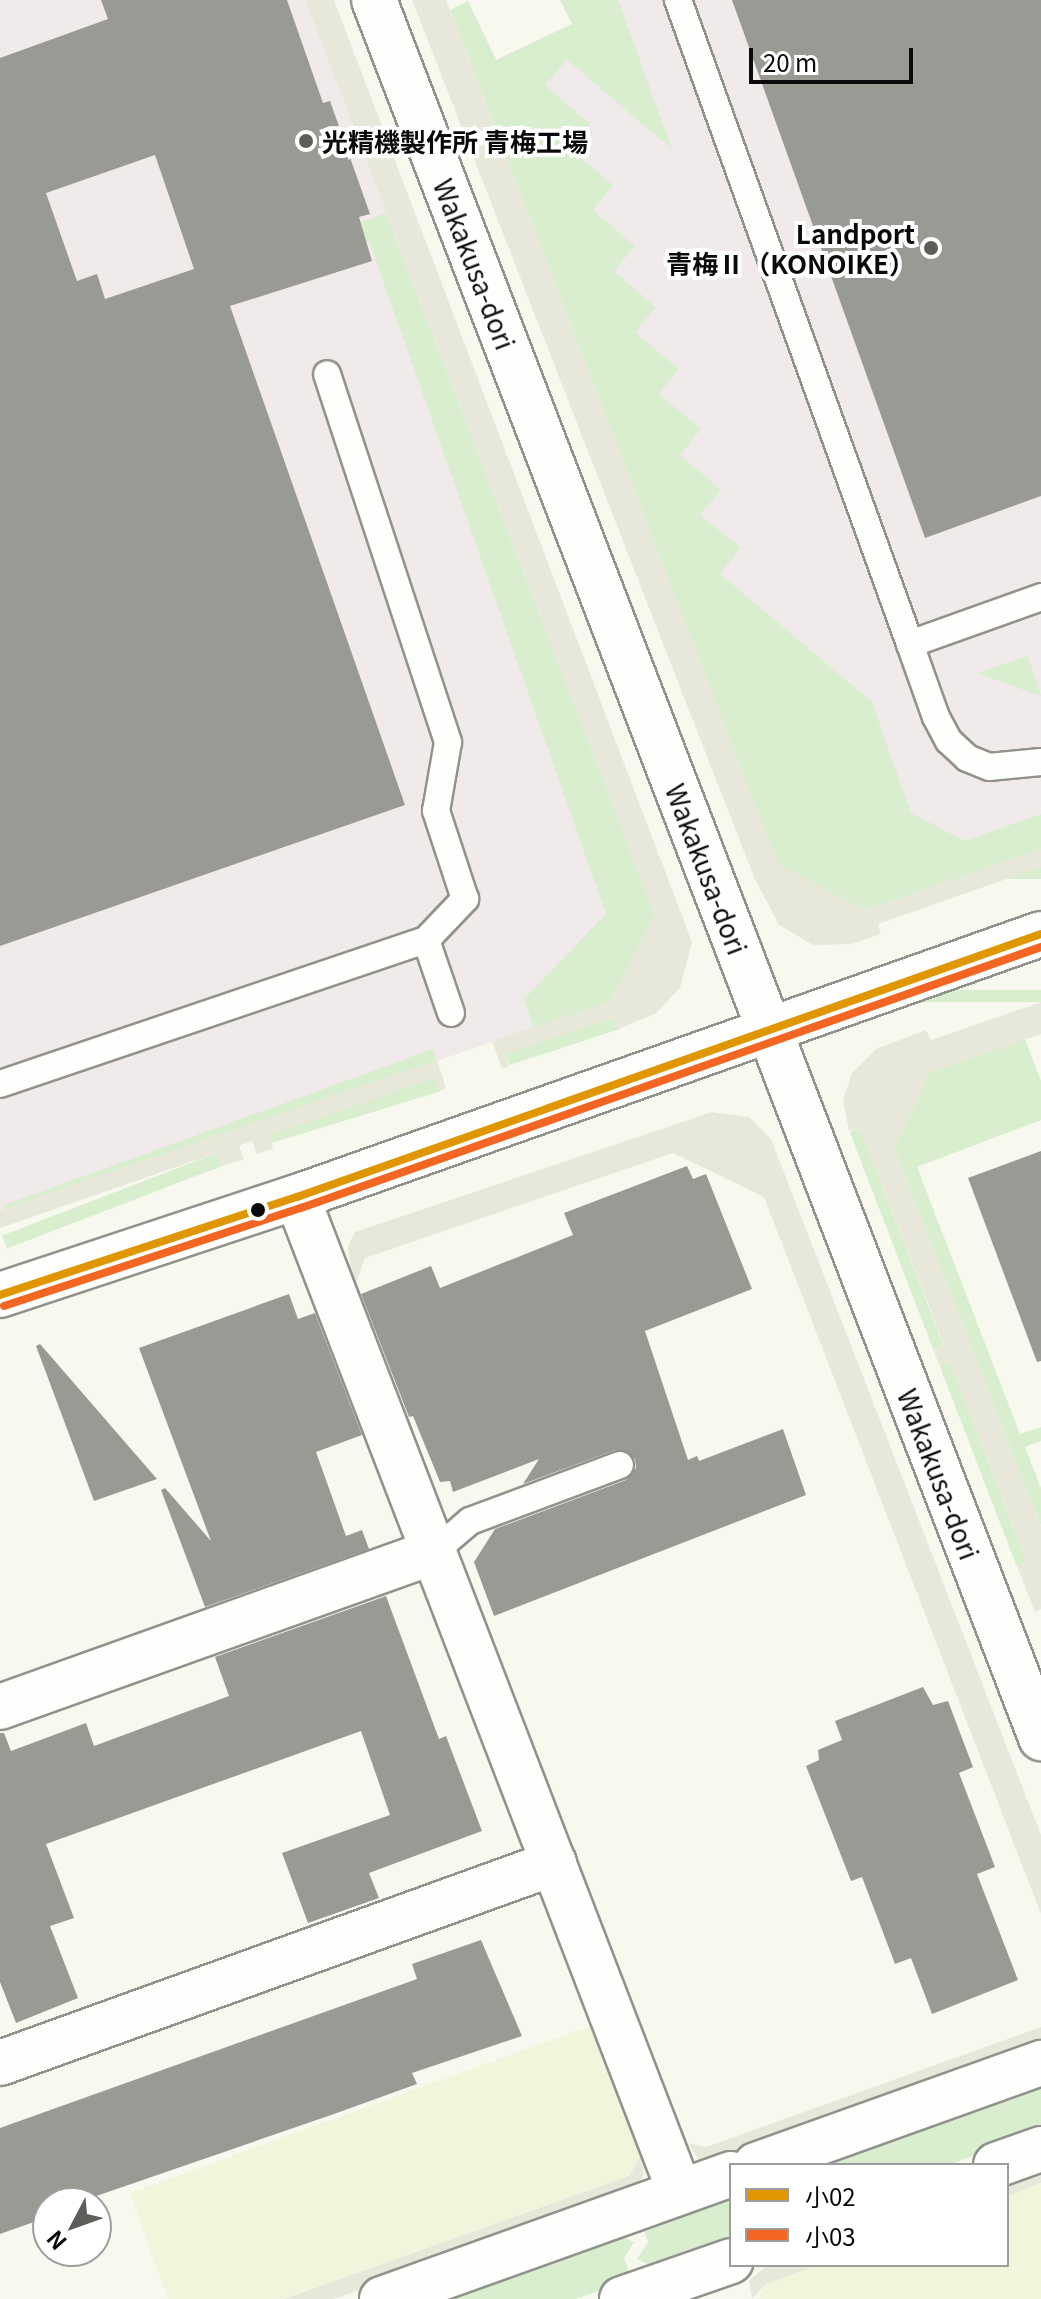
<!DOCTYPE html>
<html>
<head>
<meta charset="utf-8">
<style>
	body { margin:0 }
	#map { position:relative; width:1041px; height:2299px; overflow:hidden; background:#f8f9ee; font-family:Georgia,"Noto Sans JP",serif }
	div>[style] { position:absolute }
	.industrial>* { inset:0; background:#f0eaea }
	.farmland>* { inset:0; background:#f0f5db }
	.green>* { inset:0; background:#d9eecf; transform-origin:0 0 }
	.plaza>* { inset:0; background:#e8e8da }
	.building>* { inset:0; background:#9a9a94 }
	.roads { filter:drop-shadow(2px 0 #91928d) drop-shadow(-2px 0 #91928d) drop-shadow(0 2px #91928d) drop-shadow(0 -2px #91928d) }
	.service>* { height:26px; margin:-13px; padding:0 13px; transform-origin:13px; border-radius:13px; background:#fefefc }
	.minor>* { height:44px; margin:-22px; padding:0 22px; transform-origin:22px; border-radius:22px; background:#fefefc }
	.tertiary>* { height:44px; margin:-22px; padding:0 22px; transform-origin:22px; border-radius:22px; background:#fefefc }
	.bus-1>* { height:8px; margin:-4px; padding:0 4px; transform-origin:4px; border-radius:4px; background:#df9601 }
	.bus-2>* { height:8px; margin:-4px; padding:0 4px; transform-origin:4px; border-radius:4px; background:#f26522 }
	.dots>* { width:22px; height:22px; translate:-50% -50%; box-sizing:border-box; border:4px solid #fff; border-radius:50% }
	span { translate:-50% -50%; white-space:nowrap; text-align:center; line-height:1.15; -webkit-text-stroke:8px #fff; paint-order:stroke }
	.poi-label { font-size:26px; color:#0a0a0a; font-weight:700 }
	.left { translate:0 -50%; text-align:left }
	.right { translate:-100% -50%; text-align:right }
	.street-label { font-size:26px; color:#0a0a0a }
	.legend { position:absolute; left:729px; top:2163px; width:280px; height:104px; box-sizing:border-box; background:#fff; border:2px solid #9d9d9d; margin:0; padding:10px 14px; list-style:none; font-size:24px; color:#0a0a0a }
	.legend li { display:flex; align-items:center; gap:16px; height:40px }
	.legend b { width:40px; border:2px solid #9d9d9d }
	.north { position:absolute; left:32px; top:2187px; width:80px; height:80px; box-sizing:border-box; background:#fff; border:2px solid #9d9d9d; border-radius:50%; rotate:229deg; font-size:22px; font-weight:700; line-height:32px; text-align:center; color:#0a0a0a }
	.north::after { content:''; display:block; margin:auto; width:28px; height:36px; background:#5d5e5a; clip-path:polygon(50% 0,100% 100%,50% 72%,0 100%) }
	.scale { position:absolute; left:749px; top:48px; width:164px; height:36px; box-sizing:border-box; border:4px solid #0a0a0a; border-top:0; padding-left:10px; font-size:24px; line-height:28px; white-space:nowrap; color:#0a0a0a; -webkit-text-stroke:6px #fff; paint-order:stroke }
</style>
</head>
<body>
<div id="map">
	<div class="industrial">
		<div style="clip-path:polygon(0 0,305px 0,655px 915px,610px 1002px,0 1210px)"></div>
		<div style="clip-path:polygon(560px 0,1041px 0,1041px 849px,865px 910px,450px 10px,468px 1px,496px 60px,572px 24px)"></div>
	</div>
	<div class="farmland">
		<div style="clip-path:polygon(590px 2026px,641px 2156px,629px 2176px,284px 2299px,168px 2299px,130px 2193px)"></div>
		<div style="clip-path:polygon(1041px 2183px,1041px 2299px,757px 2299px,766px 2284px,818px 2265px,1007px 2265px,1007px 2196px)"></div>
	</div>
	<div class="green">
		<div style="clip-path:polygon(560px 0,618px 0,672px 149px,567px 60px,545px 85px,590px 124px,570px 149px,613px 185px,593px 210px,635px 246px,614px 271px,656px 307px,635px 332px,679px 369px,659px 394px,701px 429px,680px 455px,721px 490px,700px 515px,741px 548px,720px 574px,872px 702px,911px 813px,965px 841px,1041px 814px,1041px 849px,865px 910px,778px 865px,450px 10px,468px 1px,496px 60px,572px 24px)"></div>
		<div style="clip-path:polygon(386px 213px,655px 915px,610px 1002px,534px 1028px,524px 999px,606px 914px,369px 241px,6px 366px,0 347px)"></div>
		<div style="clip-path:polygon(1028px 656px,1041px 696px,977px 673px)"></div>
		<div style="left:1041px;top:867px;width:12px;height:174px;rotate:90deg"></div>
		<div style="left:1041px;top:990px;width:12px;height:122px;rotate:90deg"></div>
		<div style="left:615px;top:1017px;width:13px;height:115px;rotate:72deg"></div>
		<div style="clip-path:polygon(1025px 1039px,1041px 1081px,1041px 1120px,917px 1167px,1020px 1434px,1041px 1427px,1041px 1441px,1025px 1447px,1041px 1488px,1041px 1527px,894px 1148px,930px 1072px)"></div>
		<div style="left:433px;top:1049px;width:12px;height:457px;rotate:70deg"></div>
		<div style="left:436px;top:1078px;width:14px;height:177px;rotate:73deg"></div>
		<div style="left:860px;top:1128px;width:233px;height:11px;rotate:69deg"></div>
		<div style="left:217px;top:1153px;width:14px;height:230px;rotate:69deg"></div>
		<div style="left:950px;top:1362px;width:215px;height:11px;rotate:69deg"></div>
		<div style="clip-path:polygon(1041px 2082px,1041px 2132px,948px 2165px,801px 2165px)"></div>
		<div style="clip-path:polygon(731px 2190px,731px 2243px,658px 2269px,637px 2259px,648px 2242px,641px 2223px)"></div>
		<div style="clip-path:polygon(614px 2233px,634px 2242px,624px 2258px,632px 2279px,576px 2299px,429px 2299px)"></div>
	</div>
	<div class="plaza">
		<div style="clip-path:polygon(305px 0,334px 0,692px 942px,680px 988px,656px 1013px,619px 1029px,615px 1017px,506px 1054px,509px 1067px,502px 1069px,492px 1041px,610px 1002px,655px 915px)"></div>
		<div style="clip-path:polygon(412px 0,446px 0,778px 864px,865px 910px,1041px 849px,1041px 867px,878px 924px,881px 934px,851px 944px,813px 945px,779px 925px,754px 877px)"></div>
		<div style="clip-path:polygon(1041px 1002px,1041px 1034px,930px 1072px,894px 1148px,1041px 1527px,1041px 1609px,1035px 1612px,1017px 1566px,1027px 1562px,950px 1362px,940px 1366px,933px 1350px,944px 1345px,860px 1128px,849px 1131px,843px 1100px,852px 1073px,876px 1049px,926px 1030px,931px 1040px)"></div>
		<div style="clip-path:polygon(437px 1060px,446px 1088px,440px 1091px,435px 1078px,270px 1135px,273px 1149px,257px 1154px,252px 1141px,239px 1146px,244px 1159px,222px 1166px,217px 1153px,0 1228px,0 1210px)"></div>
		<div style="clip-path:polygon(712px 1112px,749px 1117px,771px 1139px,1041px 1835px,1041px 1914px,764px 1197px,673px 1153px,365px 1258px,356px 1283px,350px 1269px,348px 1246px,355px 1232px)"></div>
		<div style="clip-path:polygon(1041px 2027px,1041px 2045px,711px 2163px,698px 2159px,688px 2143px,706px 2147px)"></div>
		<div style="clip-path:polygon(641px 2156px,644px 2174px,635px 2191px,334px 2299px,284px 2299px,629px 2176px)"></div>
		<div style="clip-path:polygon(1041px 2165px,1041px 2183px,1007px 2196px,1007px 2178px)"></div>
		<div style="clip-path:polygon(768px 2265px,818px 2265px,766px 2284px,752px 2299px,749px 2280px)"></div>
	</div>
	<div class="building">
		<div style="clip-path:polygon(evenodd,101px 0,287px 0,323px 103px,330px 101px,370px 214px,359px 217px,372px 261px,230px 306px,405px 805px,0 946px,0 58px,108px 19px,101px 0,155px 155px,194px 269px,105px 299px,97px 274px,77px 281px,46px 193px,155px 155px)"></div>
		<div style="clip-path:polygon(732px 0,1041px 0,1041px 496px,925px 538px)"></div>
		<div style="clip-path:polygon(1041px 1151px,1041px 1361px,1037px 1362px,968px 1178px)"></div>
		<div style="clip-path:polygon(687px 1166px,693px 1179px,706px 1174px,752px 1289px,645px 1331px,688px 1460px,697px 1456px,699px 1461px,783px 1429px,806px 1495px,494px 1616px,474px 1562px,495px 1529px,626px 1480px,636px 1468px,635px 1459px,615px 1450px,523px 1484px,539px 1459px,453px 1492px,450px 1481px,440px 1482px,413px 1416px,409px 1417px,361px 1294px,431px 1266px,440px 1288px,573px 1235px,564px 1213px)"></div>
		<div style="clip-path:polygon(289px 1294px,298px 1319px,315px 1313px,362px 1435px,316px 1452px,346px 1536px,362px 1530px,369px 1549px,205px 1607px,161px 1490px,165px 1488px,211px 1541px,139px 1348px)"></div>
		<div style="clip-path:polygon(40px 1344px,157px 1479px,94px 1501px,36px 1346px)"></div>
		<div style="clip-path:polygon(386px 1596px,439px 1739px,446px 1736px,482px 1831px,369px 1873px,379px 1898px,308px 1923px,282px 1853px,390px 1815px,361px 1731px,46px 1844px,74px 1918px,50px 1926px,78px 1998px,16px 2023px,0 1982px,0 1733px,4px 1733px,11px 1751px,86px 1723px,94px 1746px,229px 1696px,215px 1657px)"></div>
		<div style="clip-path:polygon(923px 1687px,933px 1705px,948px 1701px,973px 1767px,959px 1773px,995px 1867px,977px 1874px,1018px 1980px,932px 2014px,911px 1958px,895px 1964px,862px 1877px,851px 1881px,806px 1766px,819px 1760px,818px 1750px,842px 1740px,835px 1721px)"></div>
		<div style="clip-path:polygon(481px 1940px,522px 2036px,412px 2073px,417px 2084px,334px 2114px,76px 2203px,48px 2203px,48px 2217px,0 2234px,0 2128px,417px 1979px,412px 1964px)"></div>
	</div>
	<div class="roads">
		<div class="service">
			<div style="left:678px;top:0;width:685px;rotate:70.19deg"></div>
			<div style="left:910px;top:644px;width:139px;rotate:-19.7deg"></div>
			<div style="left:910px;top:644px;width:77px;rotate:70.4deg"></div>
			<div style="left:936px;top:717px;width:27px;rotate:62deg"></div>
			<div style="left:949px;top:741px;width:25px;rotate:43deg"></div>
			<div style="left:967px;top:758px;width:24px;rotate:22deg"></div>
			<div style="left:989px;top:767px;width:52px;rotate:-5.5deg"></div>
			<div style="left:426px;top:940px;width:77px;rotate:71.1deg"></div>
			<div style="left:0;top:1084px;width:450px;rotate:-18.7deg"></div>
			<div style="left:426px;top:940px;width:57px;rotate:-46.4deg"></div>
			<div style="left:465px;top:899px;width:93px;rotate:-108.2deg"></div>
			<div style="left:436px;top:811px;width:70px;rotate:-80.1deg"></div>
			<div style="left:448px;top:742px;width:387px;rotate:-108.2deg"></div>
			<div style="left:434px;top:1552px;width:48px;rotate:-40.7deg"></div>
			<div style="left:470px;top:1521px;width:160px;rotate:-20.5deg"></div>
		</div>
		<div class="minor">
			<div style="left:297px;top:1197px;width:1066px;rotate:68.95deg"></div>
			<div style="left:0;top:1707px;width:461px;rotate:-19.7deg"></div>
			<div style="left:0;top:2063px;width:589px;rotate:-19.85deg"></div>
			<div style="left:756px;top:2165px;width:303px;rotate:-19.7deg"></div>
			<div style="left:996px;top:2165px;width:48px;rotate:-19.6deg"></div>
			<div style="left:382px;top:2299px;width:371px;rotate:-19.7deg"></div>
			<div style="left:622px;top:2299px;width:115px;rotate:-19.2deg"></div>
		</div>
		<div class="tertiary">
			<div style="left:374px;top:0;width:1862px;rotate:69deg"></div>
			<div style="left:0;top:1295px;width:313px;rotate:-18.3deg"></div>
			<div style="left:297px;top:1197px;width:789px;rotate:-19.47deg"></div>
		</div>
	</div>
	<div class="bus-1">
		<div style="left:0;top:1295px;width:313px;rotate:-18.3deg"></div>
		<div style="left:297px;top:1197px;width:789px;rotate:-19.47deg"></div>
	</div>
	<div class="bus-2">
		<div style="left:4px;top:1306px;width:313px;rotate:-18.3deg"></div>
		<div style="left:301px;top:1208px;width:785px;rotate:-19.43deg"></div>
	</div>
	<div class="dots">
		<div style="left:306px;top:141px;background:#5d5e5a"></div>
		<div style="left:931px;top:248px;background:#5d5e5a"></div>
		<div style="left:258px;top:1210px;background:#0a0a0a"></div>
	</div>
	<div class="poi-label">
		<span class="left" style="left:322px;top:141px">光精機製作所 青梅工場</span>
		<span class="right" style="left:915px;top:248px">Landport<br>青梅Ⅱ（KONOIKE）</span>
	</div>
	<div class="street-label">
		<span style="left:475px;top:264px;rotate:69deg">Wakakusa-dori</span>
		<span style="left:707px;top:869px;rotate:69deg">Wakakusa-dori</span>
		<span style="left:939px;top:1474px;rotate:69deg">Wakakusa-dori</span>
	</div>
	<ul class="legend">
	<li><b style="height:10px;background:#df9601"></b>小02</li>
	<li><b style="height:10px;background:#f26522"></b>小03</li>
	</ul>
	<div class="north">N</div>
	<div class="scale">20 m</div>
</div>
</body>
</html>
